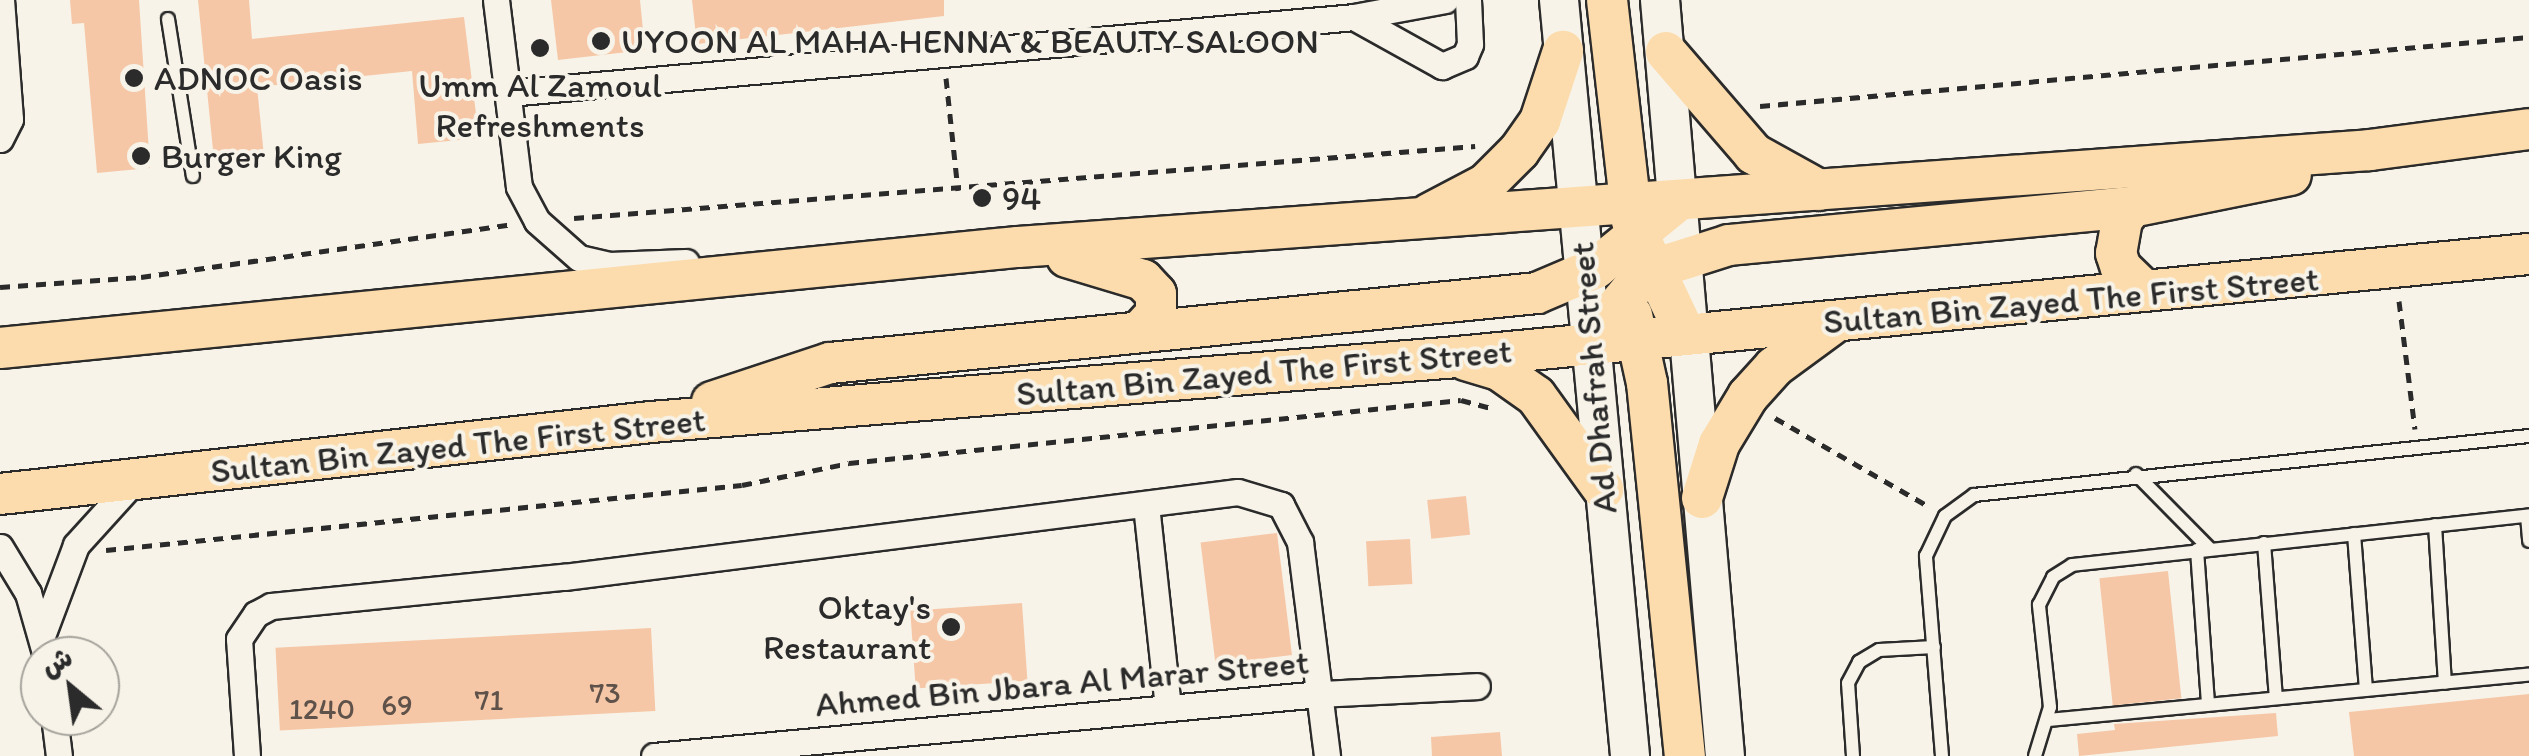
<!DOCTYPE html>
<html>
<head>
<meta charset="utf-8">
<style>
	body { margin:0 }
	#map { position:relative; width:2529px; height:756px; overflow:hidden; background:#f7f3e8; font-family:Itim,"Playpen Sans Arabic",sans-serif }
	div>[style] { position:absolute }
	.building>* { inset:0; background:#f6c7a6; transform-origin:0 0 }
	.path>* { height:5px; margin-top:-2.5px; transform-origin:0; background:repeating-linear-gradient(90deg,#2b2b2b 0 10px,transparent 0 18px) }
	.roads { filter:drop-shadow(2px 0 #2b2b2b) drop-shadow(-2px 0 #2b2b2b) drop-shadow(0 2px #2b2b2b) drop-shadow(0 -2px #2b2b2b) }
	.lane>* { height:12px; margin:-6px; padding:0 6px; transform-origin:6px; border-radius:6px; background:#f7f3e8 }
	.street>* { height:25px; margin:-12.5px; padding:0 12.5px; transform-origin:12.5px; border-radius:12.5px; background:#f7f3e8 }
	.secondary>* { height:38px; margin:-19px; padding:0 19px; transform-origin:19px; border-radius:19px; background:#f7f3e8 }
	.primary>* { height:40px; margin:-20px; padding:0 20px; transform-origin:20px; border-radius:20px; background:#fcdcac }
	.dots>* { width:28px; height:28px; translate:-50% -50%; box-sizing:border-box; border:5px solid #f7f3e8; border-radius:50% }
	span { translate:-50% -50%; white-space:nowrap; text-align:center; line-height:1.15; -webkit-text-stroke:8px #f7f3e8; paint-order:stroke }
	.number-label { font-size:30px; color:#5e524a }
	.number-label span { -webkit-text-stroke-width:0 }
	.poi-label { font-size:35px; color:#2b2b2b }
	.left { translate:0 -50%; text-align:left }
	.right { translate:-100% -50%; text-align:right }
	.street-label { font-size:35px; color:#2b2b2b }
	.north { position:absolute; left:20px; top:636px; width:100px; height:100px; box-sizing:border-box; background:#f7f3e8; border:2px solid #a5a39c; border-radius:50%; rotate:331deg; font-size:28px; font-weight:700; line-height:40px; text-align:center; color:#2b2b2b }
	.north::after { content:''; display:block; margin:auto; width:35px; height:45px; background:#2b2b2b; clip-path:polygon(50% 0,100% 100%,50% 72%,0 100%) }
</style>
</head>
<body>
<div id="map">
	<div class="building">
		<div style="clip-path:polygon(70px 0,139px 0,150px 168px,97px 173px,84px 23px,72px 24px)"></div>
		<div style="clip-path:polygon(198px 0,249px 0,252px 39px,464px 17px,479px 138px,418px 144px,412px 71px,257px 87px,264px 156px,214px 160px)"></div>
		<div style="clip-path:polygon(551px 0,640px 0,645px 50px,558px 60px)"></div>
		<div style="clip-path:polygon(692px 0,944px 0,944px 16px,697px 44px)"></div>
		<div style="left:1466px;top:496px;width:39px;height:39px;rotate:84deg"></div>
		<div style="left:1277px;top:533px;width:123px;height:77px;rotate:83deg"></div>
		<div style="left:1410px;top:539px;width:45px;height:44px;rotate:87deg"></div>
		<div style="left:2168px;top:571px;width:128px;height:69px;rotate:84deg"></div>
		<div style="left:1022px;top:603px;width:78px;height:112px;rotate:86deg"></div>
		<div style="left:651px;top:628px;width:83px;height:376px;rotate:87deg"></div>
		<div style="clip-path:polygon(2529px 694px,2529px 756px,2354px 756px,2349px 712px)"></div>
		<div style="clip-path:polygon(2276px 713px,2278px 736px,2079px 756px,2077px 734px,2115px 730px,2114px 724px)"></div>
		<div style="clip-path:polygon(1500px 732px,1502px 756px,1432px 756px,1431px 737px)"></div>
	</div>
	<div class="path">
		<div style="left:946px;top:78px;width:113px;rotate:83.9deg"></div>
		<div style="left:1760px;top:106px;width:772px;rotate:-5.13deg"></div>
		<div style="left:574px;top:218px;width:904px;rotate:-4.57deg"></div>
		<div style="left:0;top:287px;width:141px;rotate:-4.1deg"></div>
		<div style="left:141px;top:277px;width:371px;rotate:-8.1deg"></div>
		<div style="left:2399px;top:301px;width:129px;rotate:82.9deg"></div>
		<div style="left:1775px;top:418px;width:179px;rotate:29.9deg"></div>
		<div style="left:106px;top:550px;width:639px;rotate:-5.84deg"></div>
		<div style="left:742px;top:485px;width:109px;rotate:-11.6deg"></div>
		<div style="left:849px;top:463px;width:615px;rotate:-5.88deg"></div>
		<div style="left:1461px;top:400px;width:31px;rotate:15deg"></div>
	</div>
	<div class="roads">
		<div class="lane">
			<div style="left:168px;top:19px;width:159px;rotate:81deg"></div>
			<div style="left:2136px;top:474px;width:105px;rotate:45.4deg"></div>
			<div style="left:2527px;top:516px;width:25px;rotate:85deg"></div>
			<div style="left:2435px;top:525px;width:158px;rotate:86.4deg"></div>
			<div style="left:2354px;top:534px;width:156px;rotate:85.6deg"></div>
			<div style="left:2264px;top:543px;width:155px;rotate:85.6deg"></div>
			<div style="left:2197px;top:550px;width:155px;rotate:85.9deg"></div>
			<div style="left:2049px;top:720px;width:482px;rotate:-5.4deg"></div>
			<div style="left:1853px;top:756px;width:73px;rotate:-93.9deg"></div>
			<div style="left:1848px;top:683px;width:24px;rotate:-62deg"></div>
			<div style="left:1859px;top:662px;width:23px;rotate:-31deg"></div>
			<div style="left:1879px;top:650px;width:55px;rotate:-3.1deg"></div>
			<div style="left:1942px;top:756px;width:201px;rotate:-94.6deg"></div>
			<div style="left:1926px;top:556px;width:44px;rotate:-64.6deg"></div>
			<div style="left:1945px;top:516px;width:36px;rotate:-36deg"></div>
			<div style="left:1974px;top:495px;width:558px;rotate:-6.07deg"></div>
			<div style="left:2035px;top:756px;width:51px;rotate:-73deg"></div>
			<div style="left:2050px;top:707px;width:103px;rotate:-96.2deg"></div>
			<div style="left:2039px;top:605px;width:31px;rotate:-63deg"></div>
			<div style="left:2053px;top:577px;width:22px;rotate:-32deg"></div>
			<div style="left:2072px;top:565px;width:460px;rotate:-6.2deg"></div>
		</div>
		<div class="street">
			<div style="left:496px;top:0;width:188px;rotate:83deg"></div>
			<div style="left:519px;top:187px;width:38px;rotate:62deg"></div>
			<div style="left:537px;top:221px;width:56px;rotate:41.4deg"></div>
			<div style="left:579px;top:258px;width:31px;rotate:13deg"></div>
			<div style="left:609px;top:265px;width:77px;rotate:-2.2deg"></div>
			<div style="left:1354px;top:17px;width:101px;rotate:29.1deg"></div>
			<div style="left:1442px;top:66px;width:25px;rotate:-23deg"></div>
			<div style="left:1465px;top:56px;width:13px;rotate:-67deg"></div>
			<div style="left:1470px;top:44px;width:44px;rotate:-92.6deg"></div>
			<div style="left:508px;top:93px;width:849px;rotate:-5.13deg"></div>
			<div style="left:1354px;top:17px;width:93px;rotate:-10.6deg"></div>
			<div style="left:0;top:139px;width:22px;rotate:-63deg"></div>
			<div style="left:10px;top:119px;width:119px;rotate:-94.3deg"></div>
			<div style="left:1146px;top:505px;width:203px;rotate:83.8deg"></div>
			<div style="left:0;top:547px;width:54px;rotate:58.7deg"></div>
			<div style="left:28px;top:593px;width:66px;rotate:74.1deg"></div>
			<div style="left:43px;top:633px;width:94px;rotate:-69.4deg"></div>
			<div style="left:76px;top:545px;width:86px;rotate:-47.8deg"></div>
			<div style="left:54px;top:716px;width:40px;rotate:82.9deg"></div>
			<div style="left:247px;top:756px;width:117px;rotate:-93.9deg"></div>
			<div style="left:239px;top:639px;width:30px;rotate:-56deg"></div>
			<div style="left:256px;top:614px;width:17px;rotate:-28deg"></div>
			<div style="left:271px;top:606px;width:294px;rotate:-5.7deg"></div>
			<div style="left:564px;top:577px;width:679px;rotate:-7.19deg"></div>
			<div style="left:1238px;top:492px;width:45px;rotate:16.8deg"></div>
			<div style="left:1281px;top:505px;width:42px;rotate:62.8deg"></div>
			<div style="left:1300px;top:542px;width:216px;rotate:82.8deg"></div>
			<div style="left:654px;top:756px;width:669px;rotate:-5.32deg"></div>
			<div style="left:1320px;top:694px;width:157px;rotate:-2.9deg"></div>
		</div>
		<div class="secondary">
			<div style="left:1559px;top:0;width:759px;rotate:84.63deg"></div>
			<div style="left:1660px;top:0;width:759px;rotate:85.09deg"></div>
		</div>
		<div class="primary">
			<div style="left:1607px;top:0;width:222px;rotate:83.5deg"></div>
			<div style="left:1632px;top:221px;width:124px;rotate:64.7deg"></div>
			<div style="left:1666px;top:52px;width:135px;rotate:49.2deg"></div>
			<div style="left:1754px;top:154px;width:74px;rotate:29deg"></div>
			<div style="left:2132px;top:207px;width:16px;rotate:128deg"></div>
			<div style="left:2122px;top:220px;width:34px;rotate:100deg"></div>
			<div style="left:2116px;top:253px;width:16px;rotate:72deg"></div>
			<div style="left:2121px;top:268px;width:33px;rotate:44deg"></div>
			<div style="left:1429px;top:214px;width:64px;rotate:-27.8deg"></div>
			<div style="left:1486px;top:184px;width:47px;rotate:-45deg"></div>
			<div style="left:1519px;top:151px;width:37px;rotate:-55deg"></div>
			<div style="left:1540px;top:121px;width:74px;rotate:-71.8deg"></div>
			<div style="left:1067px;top:257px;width:79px;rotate:16.8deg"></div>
			<div style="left:1143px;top:280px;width:19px;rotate:47deg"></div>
			<div style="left:1156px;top:294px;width:20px;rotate:90deg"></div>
			<div style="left:1156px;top:314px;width:22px;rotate:133deg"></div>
			<div style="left:1632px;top:315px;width:70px;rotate:77.6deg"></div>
			<div style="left:1647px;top:383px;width:375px;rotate:84.2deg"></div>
			<div style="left:1587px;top:343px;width:78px;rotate:-50.2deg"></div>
			<div style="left:1637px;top:283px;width:34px;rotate:-32deg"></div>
			<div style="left:1666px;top:265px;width:66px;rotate:-17.6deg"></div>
			<div style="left:1729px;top:245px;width:405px;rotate:-5.4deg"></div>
			<div style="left:2132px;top:207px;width:162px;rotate:-11.4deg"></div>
			<div style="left:0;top:348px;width:1023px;rotate:-5.67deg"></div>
			<div style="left:1018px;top:247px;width:1355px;rotate:-4.1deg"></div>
			<div style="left:2370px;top:150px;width:160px;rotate:-7.5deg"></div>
			<div style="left:1466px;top:360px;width:34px;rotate:17deg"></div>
			<div style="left:1499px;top:370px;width:45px;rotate:35.1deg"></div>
			<div style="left:1536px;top:396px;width:115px;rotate:54.2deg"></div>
			<div style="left:712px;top:402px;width:124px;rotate:-18.3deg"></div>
			<div style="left:830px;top:363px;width:710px;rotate:-5.65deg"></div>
			<div style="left:1537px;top:293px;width:64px;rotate:-23deg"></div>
			<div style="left:1596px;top:268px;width:107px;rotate:-39.3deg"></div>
			<div style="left:0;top:494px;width:655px;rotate:-6.31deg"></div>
			<div style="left:651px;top:422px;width:809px;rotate:-4.61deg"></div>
			<div style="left:1457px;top:357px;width:1077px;rotate:-5.49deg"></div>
			<div style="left:1702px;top:498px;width:57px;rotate:-72.5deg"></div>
			<div style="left:1719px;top:444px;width:56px;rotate:-58.9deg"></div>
			<div style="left:1748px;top:396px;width:39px;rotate:-48deg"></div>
			<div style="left:1774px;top:367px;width:74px;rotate:-36.3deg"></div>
		</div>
	</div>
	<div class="dots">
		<div style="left:601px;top:41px;background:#2b2b2b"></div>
		<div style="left:540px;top:48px;background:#2b2b2b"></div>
		<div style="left:134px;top:78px;background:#2b2b2b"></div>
		<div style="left:141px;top:156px;background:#2b2b2b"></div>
		<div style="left:982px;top:198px;background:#2b2b2b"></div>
		<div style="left:951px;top:627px;background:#2b2b2b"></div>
	</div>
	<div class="number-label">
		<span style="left:605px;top:693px">73</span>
		<span style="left:489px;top:700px">71</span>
		<span style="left:397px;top:705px">69</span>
		<span style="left:322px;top:709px">1240</span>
	</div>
	<div class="poi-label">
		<span class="left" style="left:621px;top:41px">UYOON AL MAHA HENNA &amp; BEAUTY SALOON</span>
		<span class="left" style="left:154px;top:78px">ADNOC Oasis</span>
		<span style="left:540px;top:105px">Umm Al Zamoul<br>Refreshments</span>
		<span class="left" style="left:161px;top:156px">Burger King</span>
		<span class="left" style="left:1002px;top:198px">94</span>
		<span class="right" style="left:931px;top:627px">Oktay's<br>Restaurant</span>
	</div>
	<div class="street-label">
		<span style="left:2071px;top:300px;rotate:-5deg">Sultan Bin Zayed The First Street</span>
		<span style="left:1264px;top:372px;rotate:-5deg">Sultan Bin Zayed The First Street</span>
		<span style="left:1593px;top:378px;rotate:-95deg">Ad Dhafrah Street</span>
		<span style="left:458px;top:445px;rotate:-6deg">Sultan Bin Zayed The First Street</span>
		<span style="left:1062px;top:683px;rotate:-5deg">Ahmed Bin Jbara Al Marar Street</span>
	</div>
	<div class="north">ش</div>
</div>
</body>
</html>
